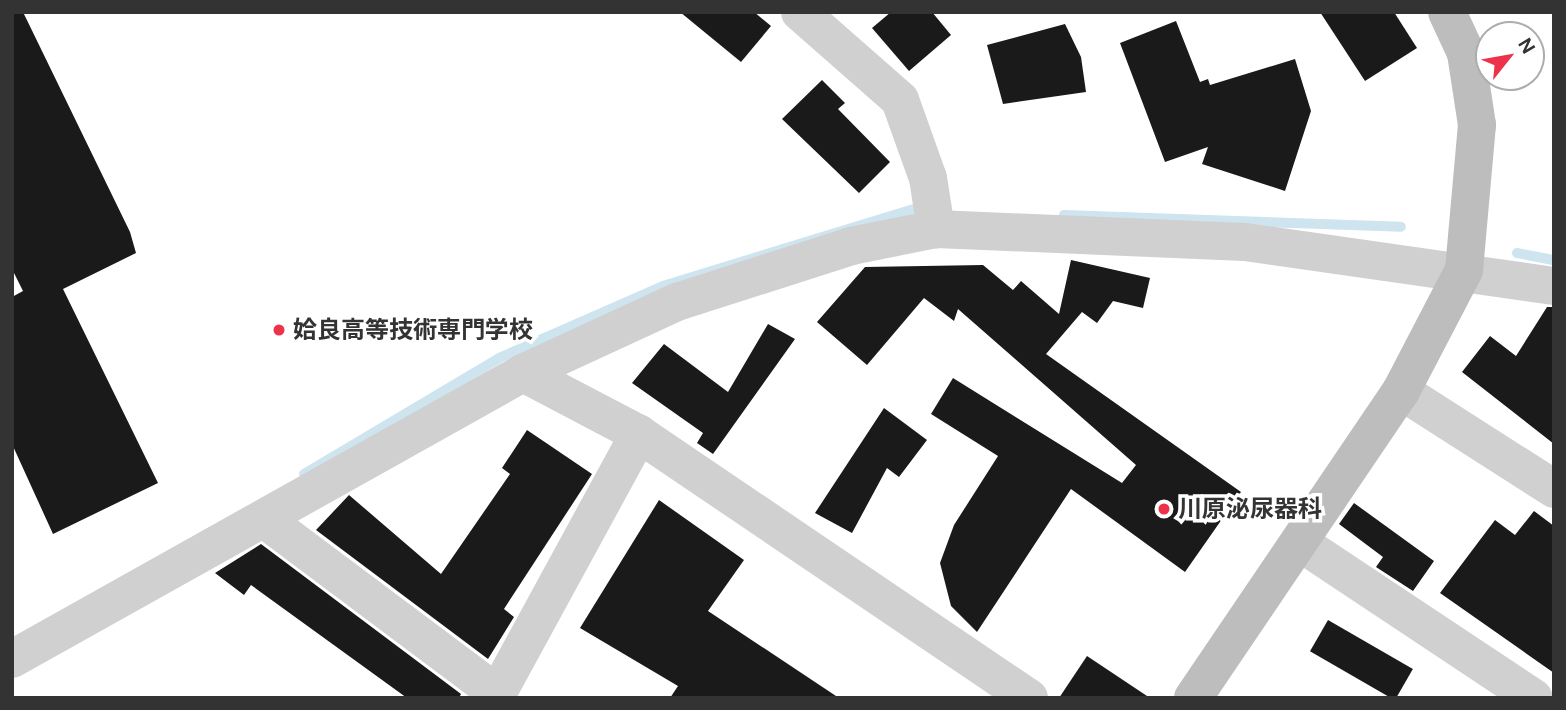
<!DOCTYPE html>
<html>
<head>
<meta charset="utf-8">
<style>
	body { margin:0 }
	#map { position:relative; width:1566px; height:710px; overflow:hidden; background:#fff; font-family:"DM Sans","Noto Sans JP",sans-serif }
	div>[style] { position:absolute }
	.stream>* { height:10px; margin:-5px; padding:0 5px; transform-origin:5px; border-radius:5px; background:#cee4ef }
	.building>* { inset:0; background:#1a1a1a; transform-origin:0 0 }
	.street>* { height:38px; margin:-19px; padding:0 19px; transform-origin:19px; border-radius:19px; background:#d0d0d0 }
	.secondary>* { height:38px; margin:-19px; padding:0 19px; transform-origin:19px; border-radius:19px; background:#bdbdbd }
	.dots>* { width:19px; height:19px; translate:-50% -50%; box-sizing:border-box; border:4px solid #fff; border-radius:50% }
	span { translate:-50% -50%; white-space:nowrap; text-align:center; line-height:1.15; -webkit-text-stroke:7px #fff; paint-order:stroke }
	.poi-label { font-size:24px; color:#333; font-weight:700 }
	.left { translate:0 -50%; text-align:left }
	.frame { position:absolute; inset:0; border:14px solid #333; pointer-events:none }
	.north { position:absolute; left:1475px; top:21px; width:70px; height:70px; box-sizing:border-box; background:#fff; border:2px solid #adadad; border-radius:50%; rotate:59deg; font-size:19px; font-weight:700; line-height:28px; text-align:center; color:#333 }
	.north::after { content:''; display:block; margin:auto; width:24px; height:32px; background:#ec3349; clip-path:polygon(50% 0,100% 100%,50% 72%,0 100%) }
</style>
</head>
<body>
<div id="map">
	<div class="stream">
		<div style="left:1064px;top:215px;width:337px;rotate:2deg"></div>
		<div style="left:1517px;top:253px;width:38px;rotate:11deg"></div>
		<div style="left:304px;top:474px;width:227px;rotate:-30.7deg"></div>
		<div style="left:499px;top:358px;width:179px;rotate:-23.7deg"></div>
		<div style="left:663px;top:286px;width:263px;rotate:-17.1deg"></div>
	</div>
	<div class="building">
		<div style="clip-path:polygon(12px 12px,23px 12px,130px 232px,136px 253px,63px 289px,158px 483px,53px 534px,12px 444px,12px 297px,23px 291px,12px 269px)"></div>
		<div style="clip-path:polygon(680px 12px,754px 12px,771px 26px,741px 62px)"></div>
		<div style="clip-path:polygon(891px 12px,932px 12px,951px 35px,909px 71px,872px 28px)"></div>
		<div style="clip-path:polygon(1320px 12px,1394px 12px,1417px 48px,1365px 81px)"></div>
		<div style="clip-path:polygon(1176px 21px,1200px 82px,1208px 79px,1210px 85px,1295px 59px,1311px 111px,1285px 191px,1202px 164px,1208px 147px,1165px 162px,1120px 43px)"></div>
		<div style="clip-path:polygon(1065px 24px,1081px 57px,1086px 92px,1003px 104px,987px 45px)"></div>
		<div style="clip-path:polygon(822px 80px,845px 103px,838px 109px,890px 162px,859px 193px,782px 119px)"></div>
		<div style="clip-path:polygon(1071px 260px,1150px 278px,1143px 308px,1113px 301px,1097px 323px,1082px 312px,1046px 354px,1241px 492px,1185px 572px,1071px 489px,977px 632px,951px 606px,940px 563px,954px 525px,998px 456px,931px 414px,953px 378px,1122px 483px,1136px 465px,958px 309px,954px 321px,924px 298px,867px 365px,817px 322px,865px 267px,983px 265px,1013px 290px,1021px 281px,1059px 314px)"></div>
		<div style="clip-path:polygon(1547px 307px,1554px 307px,1554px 444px,1462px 372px,1490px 336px,1516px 356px)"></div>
		<div style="clip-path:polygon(768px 324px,795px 339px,713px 454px,697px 443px,703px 433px,632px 383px,664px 344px,728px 392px)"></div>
		<div style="clip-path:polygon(884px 408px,927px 440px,899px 477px,887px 468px,852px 533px,815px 513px)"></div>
		<div style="clip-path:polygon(527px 430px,592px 474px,504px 609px,514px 617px,488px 659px,316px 530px,349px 495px,441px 574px,510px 474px,502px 468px)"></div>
		<div style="clip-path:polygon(659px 500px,744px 560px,708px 611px,839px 698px,670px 698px,678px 686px,580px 628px)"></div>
		<div style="clip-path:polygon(1354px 503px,1434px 561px,1413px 591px,1376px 567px,1383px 557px,1339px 524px)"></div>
		<div style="clip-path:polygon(1534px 511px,1554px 526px,1554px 673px,1440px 593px,1495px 520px,1515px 535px)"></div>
		<div style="clip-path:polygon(261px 544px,461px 694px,459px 698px,407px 698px,251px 585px,244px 595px,215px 573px)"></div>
		<div style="left:1328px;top:620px;width:98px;height:36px;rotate:30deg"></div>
		<div style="clip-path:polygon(1087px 656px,1150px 698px,1059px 698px)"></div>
	</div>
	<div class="street">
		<div style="left:800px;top:12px;width:133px;rotate:41.3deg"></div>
		<div style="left:900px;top:100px;width:83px;rotate:70.3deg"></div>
		<div style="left:928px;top:178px;width:52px;rotate:81.1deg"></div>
		<div style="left:523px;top:373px;width:131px;rotate:27.7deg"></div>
		<div style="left:639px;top:434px;width:471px;rotate:34.1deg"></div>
		<div style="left:1401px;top:391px;width:182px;rotate:32.6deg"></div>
		<div style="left:264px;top:519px;width:292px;rotate:36.8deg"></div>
		<div style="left:1302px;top:544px;width:278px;rotate:33.6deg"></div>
		<div style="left:12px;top:659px;width:586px;rotate:-29.24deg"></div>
		<div style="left:523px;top:373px;width:170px;rotate:-24.8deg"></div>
		<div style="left:677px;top:302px;width:183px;rotate:-17.8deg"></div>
		<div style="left:851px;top:246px;width:87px;rotate:-11.3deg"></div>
		<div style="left:936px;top:229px;width:309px;rotate:2.4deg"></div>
		<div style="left:1245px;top:242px;width:312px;rotate:8.1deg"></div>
		<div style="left:495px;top:698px;width:301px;rotate:-61.4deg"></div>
	</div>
	<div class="secondary">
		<div style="left:1193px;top:698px;width:371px;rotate:-55.9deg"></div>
		<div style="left:1401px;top:391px;width:136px;rotate:-62.5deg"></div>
		<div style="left:1464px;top:270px;width:146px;rotate:-84.9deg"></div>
		<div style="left:1477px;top:125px;width:73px;rotate:-98.7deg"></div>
		<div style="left:1466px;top:53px;width:45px;rotate:-114.9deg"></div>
	</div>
	<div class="dots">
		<div style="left:279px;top:330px;background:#ec3349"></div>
		<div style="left:1164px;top:509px;background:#ec3349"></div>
	</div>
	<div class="poi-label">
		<span class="left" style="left:293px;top:330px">姶良高等技術専門学校</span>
		<span class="left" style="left:1178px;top:509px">川原泌尿器科</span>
	</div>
	<div class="frame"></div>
	<div class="north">N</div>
</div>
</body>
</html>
